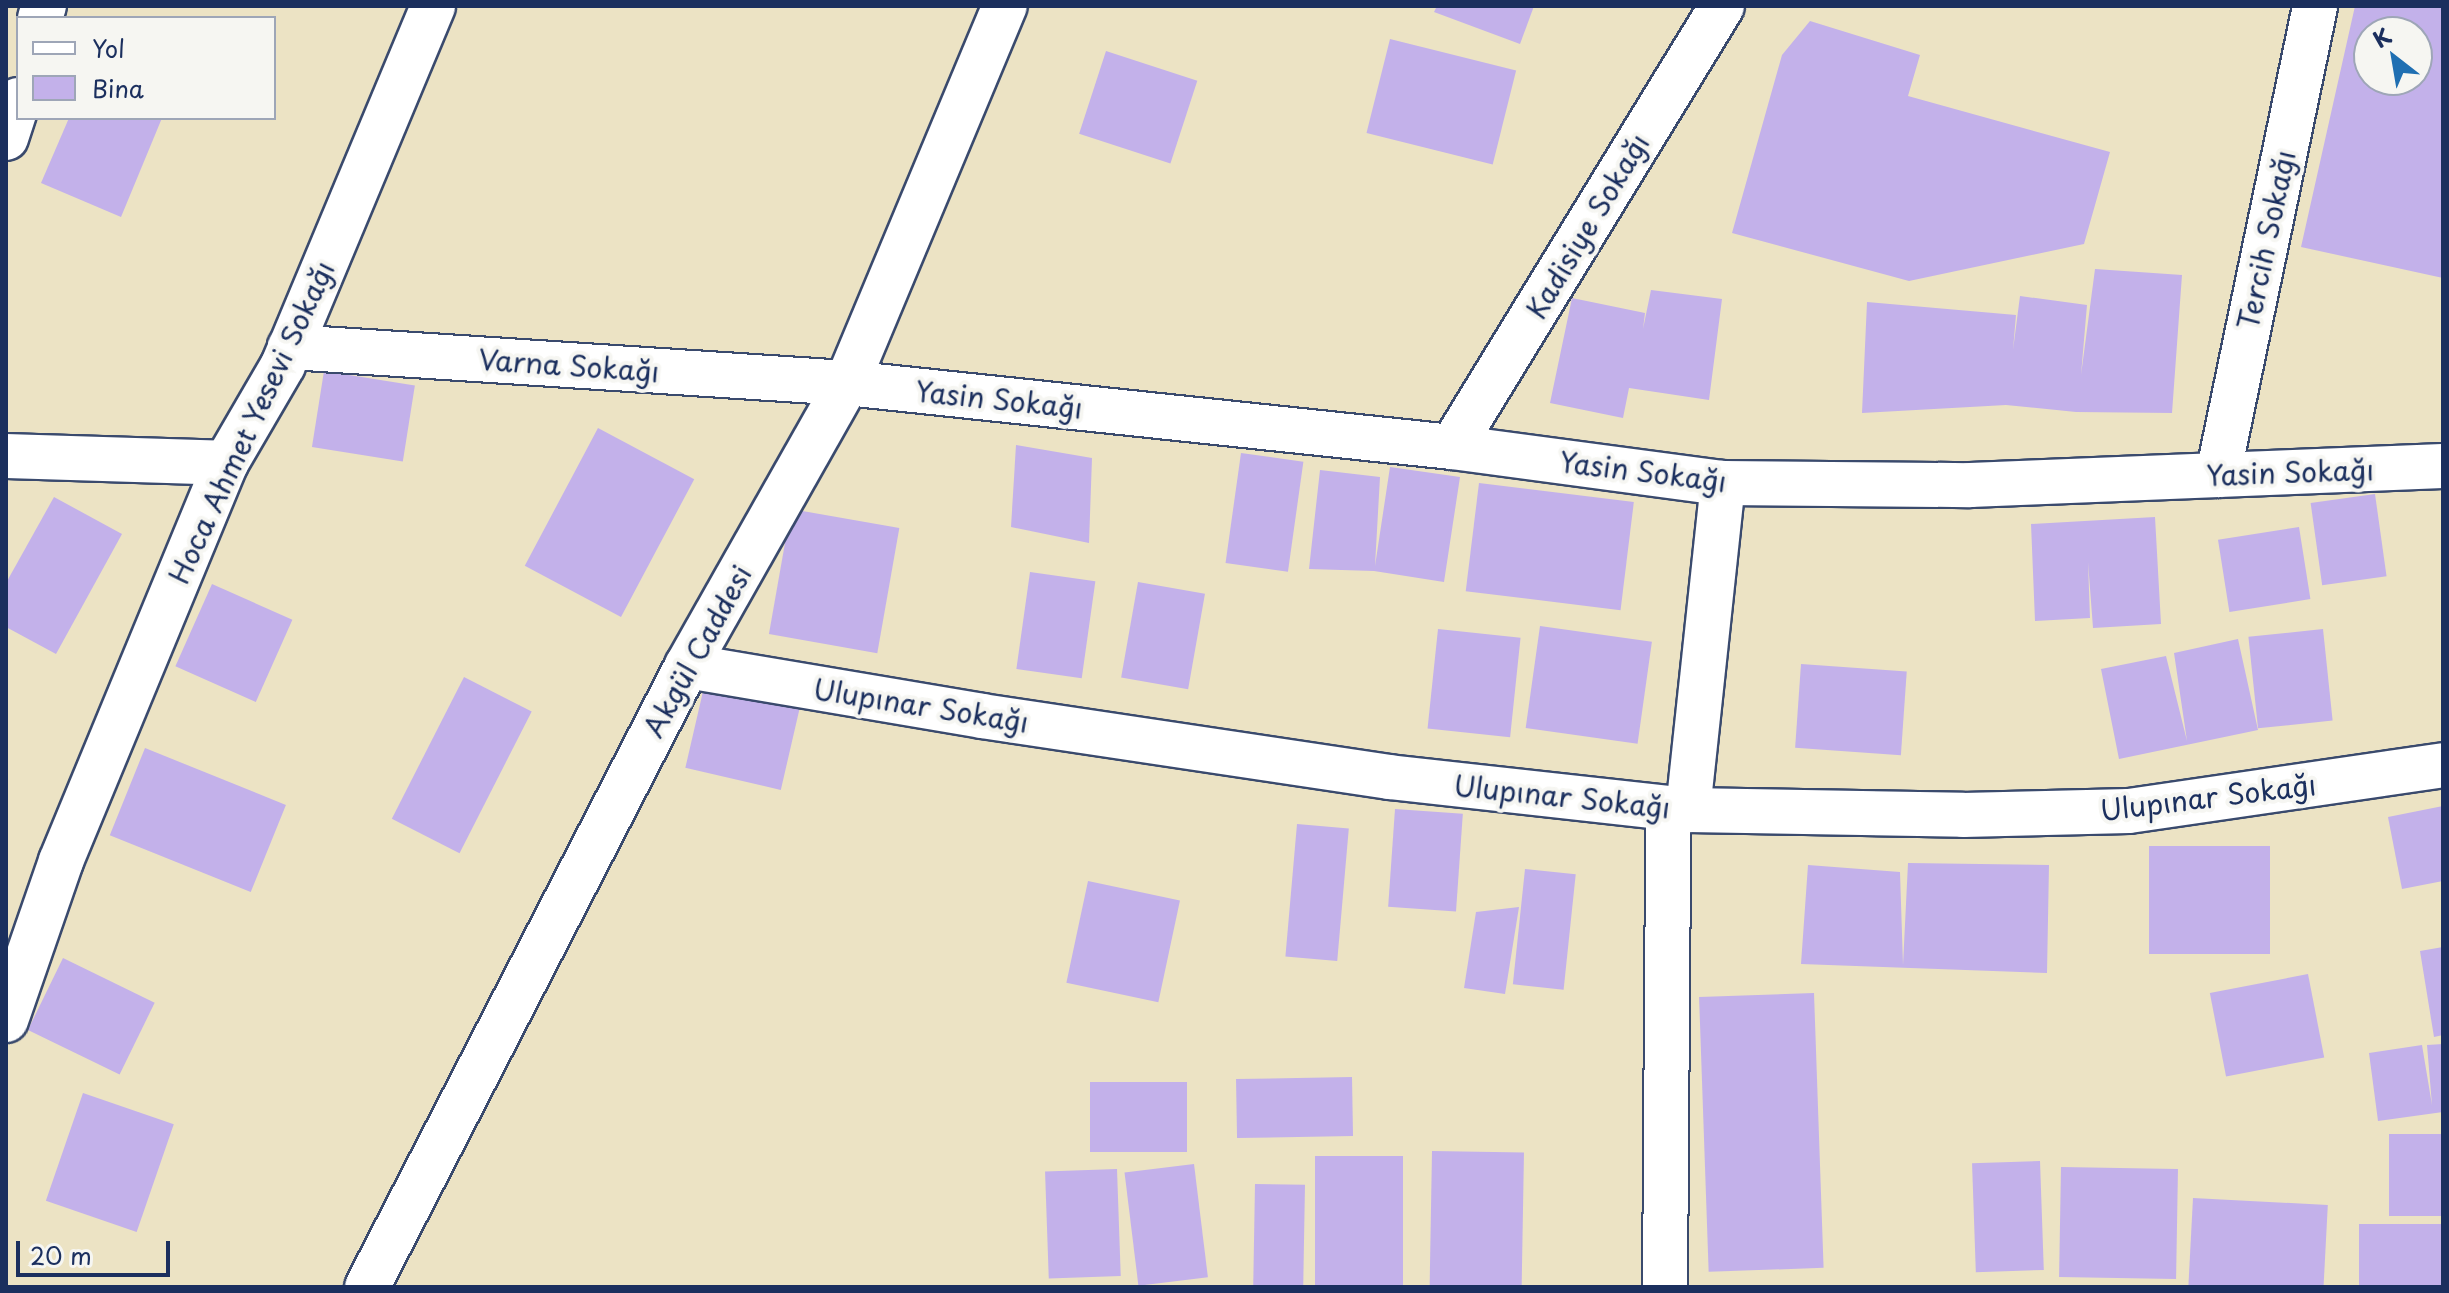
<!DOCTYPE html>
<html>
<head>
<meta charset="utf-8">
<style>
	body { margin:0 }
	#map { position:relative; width:2449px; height:1293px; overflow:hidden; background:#ece3c4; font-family:"Playpen Sans",sans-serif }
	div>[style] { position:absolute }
	.building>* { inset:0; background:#c3b1ea; transform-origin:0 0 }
	.roads { filter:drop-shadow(2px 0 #3a4a6d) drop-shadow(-2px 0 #3a4a6d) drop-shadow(0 2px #3a4a6d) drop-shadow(0 -2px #3a4a6d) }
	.minor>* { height:44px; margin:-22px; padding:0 22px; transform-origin:22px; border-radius:22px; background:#fff }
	span { translate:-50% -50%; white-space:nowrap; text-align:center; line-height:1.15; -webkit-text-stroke:8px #f6f6f2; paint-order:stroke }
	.street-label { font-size:28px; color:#1b2f5e }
	.frame { position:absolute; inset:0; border:8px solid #1b2f5e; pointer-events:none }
	.legend { position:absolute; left:16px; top:16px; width:260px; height:104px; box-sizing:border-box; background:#f6f6f2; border:2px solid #9ea6b7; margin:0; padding:10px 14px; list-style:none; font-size:24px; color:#1b2f5e }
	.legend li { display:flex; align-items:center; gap:16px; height:40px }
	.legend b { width:40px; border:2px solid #9ea6b7 }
	.north { position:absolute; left:2353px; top:16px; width:80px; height:80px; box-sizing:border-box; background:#f6f6f2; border:2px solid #9ea6b7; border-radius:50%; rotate:329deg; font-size:22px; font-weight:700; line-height:32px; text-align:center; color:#1b2f5e }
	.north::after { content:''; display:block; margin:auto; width:28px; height:36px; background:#1f6fb2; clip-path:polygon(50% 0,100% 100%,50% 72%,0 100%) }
	.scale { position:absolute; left:16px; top:1241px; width:154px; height:36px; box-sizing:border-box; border:4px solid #1b2f5e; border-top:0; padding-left:10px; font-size:24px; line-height:28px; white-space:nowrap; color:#1b2f5e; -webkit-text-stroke:6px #f6f6f2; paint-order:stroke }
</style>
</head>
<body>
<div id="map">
	<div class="building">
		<div style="clip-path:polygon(1437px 6px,1534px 6px,1520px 44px,1434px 12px)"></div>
		<div style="clip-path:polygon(evenodd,2355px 6px,2443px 6px,2443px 278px,2301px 247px,2355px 6px,2369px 32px,2417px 32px,2417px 80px,2369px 80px,2369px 32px)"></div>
		<div style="clip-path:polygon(1810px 21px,1920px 55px,1908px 96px,2110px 152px,2084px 244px,1909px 281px,1732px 233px,1782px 55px)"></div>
		<div style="left:1390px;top:39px;width:130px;height:97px;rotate:14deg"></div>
		<div style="left:1106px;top:51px;width:96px;height:87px;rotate:18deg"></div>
		<div style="clip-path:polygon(69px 118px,162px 118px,121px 217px,41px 183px)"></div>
		<div style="clip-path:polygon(2095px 269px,2182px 275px,2172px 413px,2076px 412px,2006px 405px,1862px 413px,1867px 302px,2016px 315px,2013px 350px,2020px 296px,2087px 305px,2081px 375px)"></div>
		<div style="clip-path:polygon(1651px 290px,1722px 299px,1709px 400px,1629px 388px,1623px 418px,1550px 403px,1572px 298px,1645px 313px,1643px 329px)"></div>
		<div style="left:324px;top:371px;width:92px;height:77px;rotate:9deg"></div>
		<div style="left:598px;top:428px;width:109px;height:156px;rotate:28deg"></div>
		<div style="clip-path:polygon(1016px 445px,1092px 458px,1089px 543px,1011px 527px)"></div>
		<div style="left:1241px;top:453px;width:63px;height:111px;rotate:8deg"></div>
		<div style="clip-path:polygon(1390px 467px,1460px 477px,1444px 582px,1374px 571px,1309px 569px,1320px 470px,1380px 477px,1375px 566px)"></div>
		<div style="left:1479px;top:483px;width:156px;height:109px;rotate:7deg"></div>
		<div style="left:2375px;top:494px;width:83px;height:65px;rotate:82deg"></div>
		<div style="clip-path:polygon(54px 497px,122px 534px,56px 654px,6px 627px,6px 583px)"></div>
		<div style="left:791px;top:509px;width:110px;height:127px;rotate:10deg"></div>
		<div style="clip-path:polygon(2155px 517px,2161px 624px,2093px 628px,2088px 562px,2090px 618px,2035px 621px,2031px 524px)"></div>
		<div style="left:2299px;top:527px;width:73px;height:82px;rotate:81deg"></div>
		<div style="left:1030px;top:572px;width:66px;height:98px;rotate:8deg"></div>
		<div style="left:1138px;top:582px;width:68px;height:97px;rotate:10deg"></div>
		<div style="left:212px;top:584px;width:88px;height:90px;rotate:24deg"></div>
		<div style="left:1540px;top:626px;width:113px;height:103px;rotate:8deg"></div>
		<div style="left:1438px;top:629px;width:83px;height:100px;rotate:6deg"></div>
		<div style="left:2323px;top:629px;width:92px;height:75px;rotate:84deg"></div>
		<div style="clip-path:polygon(2238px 639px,2258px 730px,2119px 759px,2101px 669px,2166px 656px,2187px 741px,2174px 653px)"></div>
		<div style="left:1801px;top:664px;width:106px;height:84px;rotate:4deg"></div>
		<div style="left:464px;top:677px;width:76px;height:159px;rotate:27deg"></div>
		<div style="left:704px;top:687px;width:98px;height:83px;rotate:13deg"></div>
		<div style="left:145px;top:748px;width:152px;height:94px;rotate:22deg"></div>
		<div style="clip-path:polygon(2443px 806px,2443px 881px,2402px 889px,2388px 817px)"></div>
		<div style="left:1395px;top:809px;width:68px;height:98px;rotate:4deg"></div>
		<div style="left:1297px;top:824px;width:52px;height:133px;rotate:5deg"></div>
		<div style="left:2149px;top:846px;width:121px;height:108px"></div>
		<div style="clip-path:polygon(1908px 863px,2049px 865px,2047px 973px,1801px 964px,1808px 865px,1900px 872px,1903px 965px)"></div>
		<div style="left:1525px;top:869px;width:51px;height:116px;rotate:6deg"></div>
		<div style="left:1088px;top:881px;width:94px;height:104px;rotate:12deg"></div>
		<div style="clip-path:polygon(1519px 907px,1505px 994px,1464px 988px,1476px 912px)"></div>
		<div style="clip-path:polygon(2443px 947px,2443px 1035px,2434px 1037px,2420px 951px)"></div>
		<div style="left:63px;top:958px;width:102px;height:80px;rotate:26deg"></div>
		<div style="left:2308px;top:974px;width:85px;height:100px;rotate:79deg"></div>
		<div style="left:1814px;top:993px;width:275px;height:115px;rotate:88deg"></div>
		<div style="clip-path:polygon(2443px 1044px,2443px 1112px,2378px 1121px,2369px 1053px,2422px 1045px,2432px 1105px,2427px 1045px)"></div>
		<div style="left:1352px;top:1077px;width:59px;height:116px;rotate:89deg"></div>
		<div style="left:1090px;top:1082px;width:97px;height:70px"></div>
		<div style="left:83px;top:1093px;width:96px;height:114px;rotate:19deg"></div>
		<div style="left:2443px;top:1134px;width:82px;height:54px;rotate:90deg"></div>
		<div style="left:1432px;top:1151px;width:92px;height:135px;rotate:1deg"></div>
		<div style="left:1403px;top:1156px;width:129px;height:88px;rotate:90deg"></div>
		<div style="left:2040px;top:1161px;width:109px;height:68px;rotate:88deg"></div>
		<div style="left:1194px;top:1164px;width:114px;height:70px;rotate:83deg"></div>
		<div style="left:2061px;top:1167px;width:117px;height:110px;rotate:1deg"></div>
		<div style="left:1117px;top:1169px;width:107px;height:72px;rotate:88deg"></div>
		<div style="left:1255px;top:1184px;width:50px;height:102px;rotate:1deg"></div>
		<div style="left:2193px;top:1198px;width:135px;height:89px;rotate:3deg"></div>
		<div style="left:2443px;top:1224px;width:63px;height:84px;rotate:90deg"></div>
	</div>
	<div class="roads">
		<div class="minor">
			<div style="left:40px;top:18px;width:13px;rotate:-72deg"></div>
			<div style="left:6px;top:138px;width:40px;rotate:-72deg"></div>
			<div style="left:290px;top:347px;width:558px;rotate:3.7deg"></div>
			<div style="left:847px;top:383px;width:608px;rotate:6.04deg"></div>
			<div style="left:1452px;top:447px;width:273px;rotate:7.6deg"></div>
			<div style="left:1723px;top:483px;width:247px;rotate:0.5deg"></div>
			<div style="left:1970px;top:485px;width:473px;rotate:-2.3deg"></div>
			<div style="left:1452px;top:447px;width:517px;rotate:-58.52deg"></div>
			<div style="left:6px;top:456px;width:220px;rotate:1.8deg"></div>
			<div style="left:2218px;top:475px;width:479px;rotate:-78.3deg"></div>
			<div style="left:687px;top:666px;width:299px;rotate:9.6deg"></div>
			<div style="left:982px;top:716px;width:412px;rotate:8.5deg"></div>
			<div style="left:1389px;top:777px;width:301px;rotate:6.3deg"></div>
			<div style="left:1688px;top:810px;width:275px;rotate:1deg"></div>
			<div style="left:1963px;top:815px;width:166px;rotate:-1.4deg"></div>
			<div style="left:2129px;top:811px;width:317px;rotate:-8.3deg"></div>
			<div style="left:1688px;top:810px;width:329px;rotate:-83.9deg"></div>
			<div style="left:6px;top:1020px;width:168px;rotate:-70.9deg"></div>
			<div style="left:61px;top:861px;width:431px;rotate:-67.5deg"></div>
			<div style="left:226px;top:463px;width:113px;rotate:-59.8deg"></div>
			<div style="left:283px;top:365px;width:389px;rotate:-67.3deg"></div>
			<div style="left:367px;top:1287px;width:699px;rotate:-62.74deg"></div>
			<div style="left:687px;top:666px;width:325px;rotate:-60.5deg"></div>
			<div style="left:847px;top:383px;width:409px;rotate:-67.3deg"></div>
			<div style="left:1665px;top:1287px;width:479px;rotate:-89.6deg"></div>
		</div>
	</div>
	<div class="street-label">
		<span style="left:1587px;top:226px;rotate:-59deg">Kadisiye Sokağı</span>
		<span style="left:2266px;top:240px;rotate:-78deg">Tercih Sokağı</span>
		<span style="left:569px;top:365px;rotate:4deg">Varna Sokağı</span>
		<span style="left:999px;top:399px;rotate:6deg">Yasin Sokağı</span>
		<span style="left:251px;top:422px;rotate:-65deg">Hoca Ahmet Yesevi Sokağı</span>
		<span style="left:1643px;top:471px;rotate:7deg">Yasin Sokağı</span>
		<span style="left:2290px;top:472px;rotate:-2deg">Yasin Sokağı</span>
		<span style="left:697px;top:651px;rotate:-61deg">Akgül Caddesi</span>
		<span style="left:921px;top:705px;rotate:9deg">Ulupınar Sokağı</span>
		<span style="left:1562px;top:796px;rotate:6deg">Ulupınar Sokağı</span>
		<span style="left:2208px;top:797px;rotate:-7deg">Ulupınar Sokağı</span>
	</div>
	<div class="frame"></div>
	<ul class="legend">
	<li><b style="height:10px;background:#fff"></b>Yol</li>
	<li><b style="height:22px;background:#c3b1ea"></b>Bina</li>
	</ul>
	<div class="north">K</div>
	<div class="scale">20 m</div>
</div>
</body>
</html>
